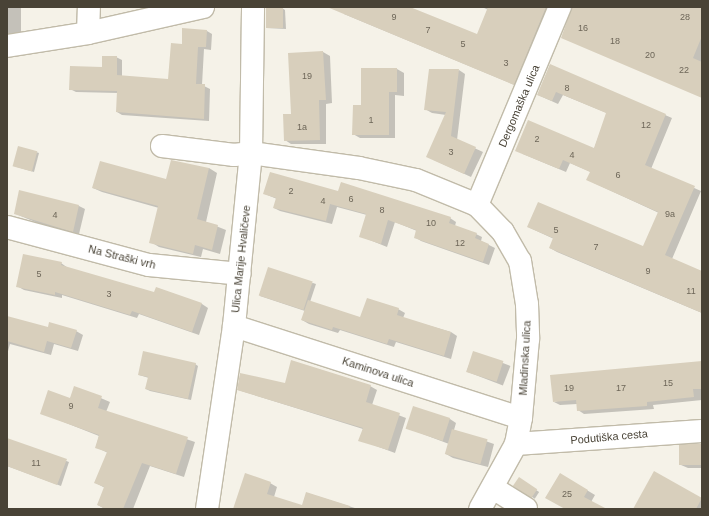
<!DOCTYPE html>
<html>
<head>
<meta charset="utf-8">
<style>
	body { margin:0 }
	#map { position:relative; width:709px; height:516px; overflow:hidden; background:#f5f2e8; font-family:Arial,sans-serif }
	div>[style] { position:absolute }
	.shadow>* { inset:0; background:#0003; transform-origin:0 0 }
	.building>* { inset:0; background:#d8cfbc; transform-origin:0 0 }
	.roads { filter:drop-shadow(1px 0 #c1bba9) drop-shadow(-1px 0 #c1bba9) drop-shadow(0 1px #c1bba9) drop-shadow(0 -1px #c1bba9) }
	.minor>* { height:22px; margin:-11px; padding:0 11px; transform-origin:11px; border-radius:11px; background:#fff }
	span { translate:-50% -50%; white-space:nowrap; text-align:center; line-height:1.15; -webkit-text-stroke:3px #fff; paint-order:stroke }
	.number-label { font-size:9px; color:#6d6658 }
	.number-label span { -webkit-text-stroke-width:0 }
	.street-label { font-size:11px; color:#494336 }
	.frame { position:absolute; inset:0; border:8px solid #494336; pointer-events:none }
</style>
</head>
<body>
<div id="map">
	<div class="shadow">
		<div style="left:7px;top:7px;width:14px;height:31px"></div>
		<div style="clip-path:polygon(343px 7px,407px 7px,503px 47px,514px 22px,482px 7px,551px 7px,517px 86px,344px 14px)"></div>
		<div style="clip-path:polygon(581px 7px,702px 7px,702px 97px)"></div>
		<div style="clip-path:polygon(282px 8px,285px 10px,286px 29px,266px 28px)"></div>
		<div style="clip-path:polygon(207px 31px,212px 34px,211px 50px,204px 49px,202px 85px,210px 89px,209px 121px,122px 115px,117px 112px,118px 93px,76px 92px,70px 89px,116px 57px,122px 60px,122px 77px,169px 80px,182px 45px)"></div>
		<div style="clip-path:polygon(323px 52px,330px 56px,332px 103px,326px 104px,326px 144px,291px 144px,285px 140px,292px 115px)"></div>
		<div style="clip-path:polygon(550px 65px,672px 118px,651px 169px,701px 191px,672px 259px,702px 272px,702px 313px,557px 252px,550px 248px,554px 239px,528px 227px,644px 247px,659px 213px,594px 183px,591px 172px,570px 163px,566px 172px,523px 154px,594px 149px,607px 113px,563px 95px,558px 104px,538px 95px)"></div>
		<div style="clip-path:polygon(362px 69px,397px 69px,404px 73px,404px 96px,395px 95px,395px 138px,360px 138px,353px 134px,362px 106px)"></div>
		<div style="clip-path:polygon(459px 70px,465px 74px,457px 140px,483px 152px,471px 177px,434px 160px,446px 115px,432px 113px,425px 109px)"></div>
		<div style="clip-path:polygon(36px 152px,39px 153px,34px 172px,17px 167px)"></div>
		<div style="clip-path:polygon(209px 168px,217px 173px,206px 222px,226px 230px,220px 254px,203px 249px,201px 257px,159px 247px,151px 242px,159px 208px,102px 192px,93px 188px,167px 180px)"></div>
		<div style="clip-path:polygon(341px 183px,450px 218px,456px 222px,455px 226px,476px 234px,482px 237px,481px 241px,495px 248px,489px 265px,421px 241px,415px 237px,417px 231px,395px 222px,387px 247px,360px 236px,367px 215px,337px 207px,332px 224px,280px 211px,274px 208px,277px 199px,265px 194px,339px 192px)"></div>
		<div style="clip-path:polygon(79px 206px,85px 209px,79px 234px,40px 224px,16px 214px)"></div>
		<div style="clip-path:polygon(61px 263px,68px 268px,155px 294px,157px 288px,202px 304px,208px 308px,199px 335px,139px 314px,137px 318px,62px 295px,62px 298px,24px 290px,17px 286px)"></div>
		<div style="clip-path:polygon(313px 283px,316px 284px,310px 302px,361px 318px,398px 309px,405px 313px,403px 318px,451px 332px,457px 336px,451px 359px,396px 342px,394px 347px,340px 330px,338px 333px,309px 324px,302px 320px,305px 311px,260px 296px)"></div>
		<div style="clip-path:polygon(7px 317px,48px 329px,76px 331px,83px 335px,78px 351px,54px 344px,51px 355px,10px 344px,7px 355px)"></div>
		<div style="left:474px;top:352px;width:39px;height:21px;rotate:21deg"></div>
		<div style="clip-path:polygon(702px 362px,702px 400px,653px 405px,654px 409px,584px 414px,578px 410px,577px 404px,560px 405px,554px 402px)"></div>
		<div style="clip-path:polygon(195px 364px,198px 366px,191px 400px,150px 391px,146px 389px,149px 378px,139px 375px)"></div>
		<div style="clip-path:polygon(285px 384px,370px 386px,377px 390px,372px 405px,406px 418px,395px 453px,360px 440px,363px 429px,238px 390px)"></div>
		<div style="clip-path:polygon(75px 387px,110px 402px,106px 412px,195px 442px,184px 477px,150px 466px,133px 509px,105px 509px,98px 505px,105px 488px,96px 483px,108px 453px,96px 447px,99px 436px,41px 413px,70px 399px)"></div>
		<div style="clip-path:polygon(450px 419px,456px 423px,454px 430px,494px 444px,488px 467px,453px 458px,446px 454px,449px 444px,407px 428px)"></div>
		<div style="clip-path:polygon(7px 439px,69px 462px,61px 486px,7px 466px)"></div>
		<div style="clip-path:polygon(702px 445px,702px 468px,688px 468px,681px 465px)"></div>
		<div style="clip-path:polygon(655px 473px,702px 499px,702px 509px,654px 509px)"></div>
		<div style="clip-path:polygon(560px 474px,595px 495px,591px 502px,605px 509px,567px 509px)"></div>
		<div style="left:519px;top:479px;width:24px;height:8px;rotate:33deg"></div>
		<div style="clip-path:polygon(270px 483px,277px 487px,274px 497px,289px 509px,234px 509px)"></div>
		<div style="clip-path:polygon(307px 493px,358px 509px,302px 509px)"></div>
	</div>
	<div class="building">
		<div style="left:266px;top:7px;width:17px;height:21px"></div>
		<div style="clip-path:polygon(327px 7px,410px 7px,477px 34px,488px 7px,546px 7px,514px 85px)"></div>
		<div style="clip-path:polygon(572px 7px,702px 7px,702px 36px,693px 58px,702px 62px,702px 98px,561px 38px)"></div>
		<div style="clip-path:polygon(182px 28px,207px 30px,206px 47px,198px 47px,196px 84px,205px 84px,204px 119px,116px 112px,117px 91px,69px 90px,70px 66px,102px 67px,102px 56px,117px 56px,117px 75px,168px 79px,171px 43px,182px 44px)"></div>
		<div style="clip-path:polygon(323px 51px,326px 100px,319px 100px,320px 140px,284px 141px,283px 114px,291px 114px,288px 53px)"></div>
		<div style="clip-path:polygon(550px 64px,666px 114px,645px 165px,695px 186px,665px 255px,702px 271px,702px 313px,549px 248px,553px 238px,527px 227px,538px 202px,643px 246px,658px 212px,586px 180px,590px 172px,563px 160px,559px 169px,515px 151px,528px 120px,594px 148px,606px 113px,556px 92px,552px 101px,537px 95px)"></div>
		<div style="clip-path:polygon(361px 68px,397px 68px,397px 92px,389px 92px,389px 135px,352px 135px,353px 105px,361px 105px)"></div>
		<div style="clip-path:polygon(429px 69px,459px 69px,451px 136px,476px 147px,464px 174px,426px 157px,446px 112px,424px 110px)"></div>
		<div style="left:18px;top:146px;width:20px;height:21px;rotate:15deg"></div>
		<div style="clip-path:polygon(171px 160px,209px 168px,197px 219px,218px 225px,212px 250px,195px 245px,193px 254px,149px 243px,158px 206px,92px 188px,100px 161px,166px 179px)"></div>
		<div style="clip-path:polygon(270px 172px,338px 191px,341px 182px,451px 217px,449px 223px,477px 233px,475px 238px,489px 244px,483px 262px,414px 238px,416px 230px,388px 220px,381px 244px,359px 237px,366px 214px,330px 204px,326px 221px,273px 208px,276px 198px,263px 194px)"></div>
		<div style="clip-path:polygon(19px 190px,79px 205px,73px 232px,14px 214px)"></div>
		<div style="clip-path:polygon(23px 254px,62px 262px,61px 265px,154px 292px,156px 287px,202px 303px,192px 332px,132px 311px,130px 315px,55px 292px,55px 295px,16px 287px)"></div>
		<div style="left:268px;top:267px;width:47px;height:30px;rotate:18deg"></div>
		<div style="clip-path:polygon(367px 298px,399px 308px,397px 315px,451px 332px,444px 356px,389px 339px,387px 344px,333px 327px,332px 330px,301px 320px,308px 300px,360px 317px)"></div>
		<div style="clip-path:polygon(7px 316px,48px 327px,49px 322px,77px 330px,71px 348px,47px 341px,44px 352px,7px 341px)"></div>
		<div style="clip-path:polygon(143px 351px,196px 363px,188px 399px,145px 389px,148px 377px,138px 375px)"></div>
		<div style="left:473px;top:351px;width:32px;height:22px;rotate:18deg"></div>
		<div style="clip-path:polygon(291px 360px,371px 385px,366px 402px,400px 413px,388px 450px,358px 441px,363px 428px,237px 390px,240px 373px,285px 383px)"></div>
		<div style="clip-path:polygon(702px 361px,702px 389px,693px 389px,694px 397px,647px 402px,647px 406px,577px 411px,576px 400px,553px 402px,550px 375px)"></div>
		<div style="clip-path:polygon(74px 386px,102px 396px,98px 408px,188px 437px,176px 474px,142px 463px,123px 509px,106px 509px,97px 505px,104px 487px,94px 483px,107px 452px,95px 448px,99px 435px,40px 414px,48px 390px,70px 398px)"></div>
		<div style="left:413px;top:406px;width:39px;height:24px;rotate:18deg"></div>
		<div style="left:452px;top:429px;width:37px;height:26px;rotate:16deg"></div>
		<div style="clip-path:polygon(7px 438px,67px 459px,57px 485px,7px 466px)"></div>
		<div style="left:702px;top:444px;width:21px;height:23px;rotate:90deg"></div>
		<div style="clip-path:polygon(654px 471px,702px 498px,696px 509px,633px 509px)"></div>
		<div style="clip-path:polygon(245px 473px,271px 482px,267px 494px,302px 505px,306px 492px,350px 506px,349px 509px,233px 509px)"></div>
		<div style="clip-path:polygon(560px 473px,588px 490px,584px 497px,607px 509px,565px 509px,545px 498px)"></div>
		<div style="left:519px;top:477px;width:22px;height:11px;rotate:34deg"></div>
	</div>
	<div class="roads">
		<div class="minor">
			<div style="left:88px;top:33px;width:26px;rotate:-88deg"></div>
			<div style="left:7px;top:46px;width:82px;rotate:-9.1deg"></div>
			<div style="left:88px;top:33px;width:118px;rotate:-12.7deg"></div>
			<div style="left:162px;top:146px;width:73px;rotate:7.1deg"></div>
			<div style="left:234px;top:155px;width:17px;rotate:-7deg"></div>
			<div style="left:251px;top:153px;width:109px;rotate:7.9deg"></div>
			<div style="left:359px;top:168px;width:58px;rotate:11.9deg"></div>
			<div style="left:416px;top:180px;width:66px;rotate:22.3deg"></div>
			<div style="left:477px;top:205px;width:37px;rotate:46deg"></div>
			<div style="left:503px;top:232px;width:34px;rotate:60deg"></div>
			<div style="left:520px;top:261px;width:44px;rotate:80.8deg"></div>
			<div style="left:527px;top:304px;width:35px;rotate:88deg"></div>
			<div style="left:528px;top:339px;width:79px;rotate:95.1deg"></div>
			<div style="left:521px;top:418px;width:26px;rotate:101deg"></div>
			<div style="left:516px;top:444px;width:74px;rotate:119deg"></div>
			<div style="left:477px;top:205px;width:215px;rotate:-67.3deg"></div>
			<div style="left:7px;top:227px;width:147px;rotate:15deg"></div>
			<div style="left:149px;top:265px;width:91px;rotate:5.6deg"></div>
			<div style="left:234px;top:326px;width:301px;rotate:17.8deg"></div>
			<div style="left:516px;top:444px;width:186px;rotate:-4deg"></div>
			<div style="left:493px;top:488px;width:39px;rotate:32deg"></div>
			<div style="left:207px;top:509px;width:185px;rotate:-81.6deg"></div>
			<div style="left:234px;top:326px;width:174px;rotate:-84.4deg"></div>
			<div style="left:251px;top:153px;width:146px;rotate:-89.2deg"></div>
		</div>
	</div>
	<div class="number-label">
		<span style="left:394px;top:17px">9</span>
		<span style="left:685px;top:17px">28</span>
		<span style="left:583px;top:28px">16</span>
		<span style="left:428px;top:30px">7</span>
		<span style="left:615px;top:41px">18</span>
		<span style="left:463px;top:44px">5</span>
		<span style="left:650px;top:55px">20</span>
		<span style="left:506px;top:63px">3</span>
		<span style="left:684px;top:70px">22</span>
		<span style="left:307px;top:76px">19</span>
		<span style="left:567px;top:88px">8</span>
		<span style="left:371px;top:120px">1</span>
		<span style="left:646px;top:125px">12</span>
		<span style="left:302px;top:127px">1a</span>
		<span style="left:537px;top:139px">2</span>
		<span style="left:451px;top:152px">3</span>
		<span style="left:572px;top:155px">4</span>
		<span style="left:618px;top:175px">6</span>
		<span style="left:291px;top:191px">2</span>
		<span style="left:351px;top:199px">6</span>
		<span style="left:323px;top:201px">4</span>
		<span style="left:382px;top:210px">8</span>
		<span style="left:670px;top:214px">9a</span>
		<span style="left:55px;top:215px">4</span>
		<span style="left:431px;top:223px">10</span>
		<span style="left:556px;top:230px">5</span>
		<span style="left:460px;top:243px">12</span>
		<span style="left:596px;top:247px">7</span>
		<span style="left:648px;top:271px">9</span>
		<span style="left:39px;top:274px">5</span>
		<span style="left:691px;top:291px">11</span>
		<span style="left:109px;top:294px">3</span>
		<span style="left:668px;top:383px">15</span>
		<span style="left:569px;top:388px">19</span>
		<span style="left:621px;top:388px">17</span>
		<span style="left:71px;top:406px">9</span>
		<span style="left:36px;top:463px">11</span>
		<span style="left:567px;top:494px">25</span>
	</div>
	<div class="street-label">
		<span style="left:519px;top:106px;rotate:-67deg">Dergomaška ulica</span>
		<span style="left:122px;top:257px;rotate:14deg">Na Straški vrh</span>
		<span style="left:241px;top:259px;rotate:-84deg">Ulica Marije Hvaličeve</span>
		<span style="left:525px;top:358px;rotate:-87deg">Mladinska ulica</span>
		<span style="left:378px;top:372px;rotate:18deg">Kaminova ulica</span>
		<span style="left:609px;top:437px;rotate:-5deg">Podutiška cesta</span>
	</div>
	<div class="frame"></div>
</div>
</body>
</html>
